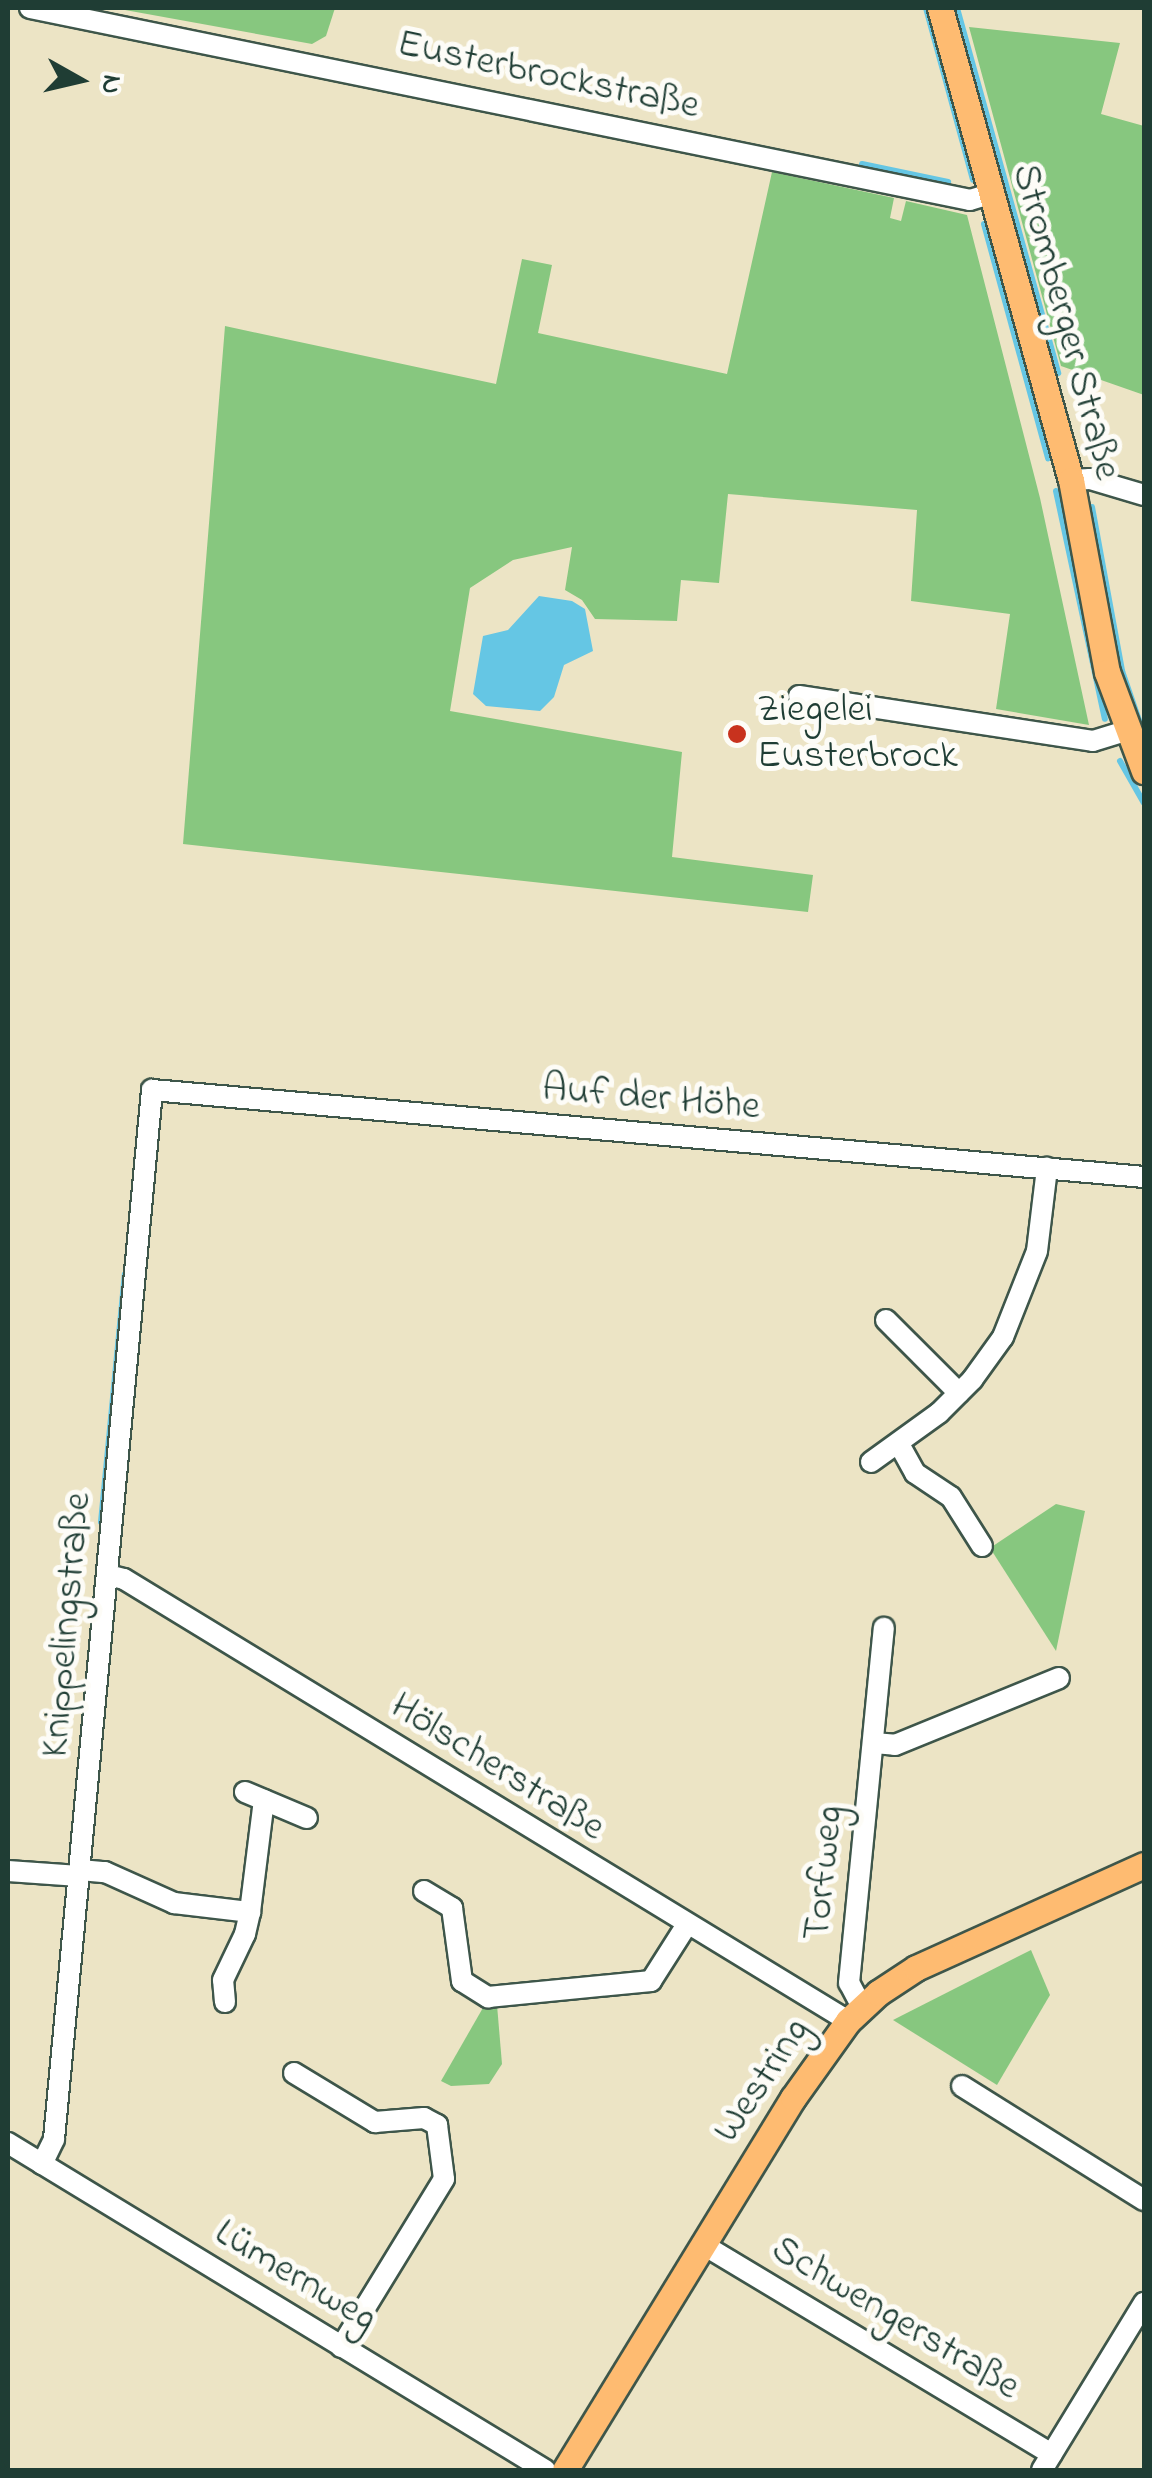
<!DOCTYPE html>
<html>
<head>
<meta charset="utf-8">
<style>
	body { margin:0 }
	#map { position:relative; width:1152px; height:2478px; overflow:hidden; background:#ece4c5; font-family:"Indie Flower",sans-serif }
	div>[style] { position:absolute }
	.green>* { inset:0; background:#87c77f }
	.water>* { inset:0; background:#65c6e4 }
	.stream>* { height:6px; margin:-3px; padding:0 3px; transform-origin:3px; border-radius:3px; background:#65c6e4 }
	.roads { filter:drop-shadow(2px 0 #3e564a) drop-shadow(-2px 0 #3e564a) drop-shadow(0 2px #3e564a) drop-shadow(0 -2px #3e564a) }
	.minor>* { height:20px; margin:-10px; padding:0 10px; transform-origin:10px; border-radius:10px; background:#fff }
	.major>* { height:25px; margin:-12.5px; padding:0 12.5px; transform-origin:12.5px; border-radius:12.5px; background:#febb71 }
	.dots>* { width:28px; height:28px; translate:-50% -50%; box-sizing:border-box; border:5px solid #fdfcf7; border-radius:50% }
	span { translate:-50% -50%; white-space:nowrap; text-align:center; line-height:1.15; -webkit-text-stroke:10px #fdfcf7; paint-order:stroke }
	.street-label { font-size:40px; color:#1f3d34 }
	.poi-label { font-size:40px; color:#1f3d34 }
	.left { translate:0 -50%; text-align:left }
	.frame { position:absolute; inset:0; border:10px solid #1f3d34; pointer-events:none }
	.north { position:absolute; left:30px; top:30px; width:100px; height:100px; -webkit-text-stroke:8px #fdfcf7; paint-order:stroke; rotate:98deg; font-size:28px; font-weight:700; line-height:40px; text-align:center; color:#1f3d34 }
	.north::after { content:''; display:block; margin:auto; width:35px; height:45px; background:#1f3d34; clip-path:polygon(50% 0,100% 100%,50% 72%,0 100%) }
</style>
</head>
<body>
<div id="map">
	<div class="green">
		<div style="clip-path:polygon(114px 8px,335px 8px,326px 36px,312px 44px)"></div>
		<div style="clip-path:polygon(969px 27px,1120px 43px,1101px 114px,1144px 126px,1144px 395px,1061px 366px)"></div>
		<div style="clip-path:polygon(772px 172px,894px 198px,890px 218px,901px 221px,906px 201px,967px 215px,1040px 498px,1089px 725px,996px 709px,1010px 614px,911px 601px,917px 510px,728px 494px,719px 583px,681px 580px,677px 621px,595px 619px,582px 600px,565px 590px,572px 547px,513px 560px,470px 588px,450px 711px,682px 752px,672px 857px,813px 875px,808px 912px,183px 844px,225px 326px,496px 384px,522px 259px,552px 265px,538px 333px,727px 374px)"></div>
		<div style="clip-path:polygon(1056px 1504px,1085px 1511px,1056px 1651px,990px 1548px)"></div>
		<div style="clip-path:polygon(1031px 1950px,1050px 1995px,997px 2085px,893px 2020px)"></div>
		<div style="clip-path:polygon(497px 2005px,502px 2064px,489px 2084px,451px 2086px,441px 2081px,484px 2006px)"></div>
	</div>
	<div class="water">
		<div style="clip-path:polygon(539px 596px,572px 601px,585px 609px,593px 651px,564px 665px,554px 697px,540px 711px,486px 706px,473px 694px,483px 636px,508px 630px)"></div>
	</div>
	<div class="stream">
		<div style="left:926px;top:8px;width:178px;rotate:74.7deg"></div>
		<div style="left:957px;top:8px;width:379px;rotate:74.5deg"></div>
		<div style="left:862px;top:164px;width:88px;rotate:11.8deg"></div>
		<div style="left:984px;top:224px;width:243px;rotate:74.7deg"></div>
		<div style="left:1056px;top:491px;width:233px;rotate:77.9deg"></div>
		<div style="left:1092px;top:507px;width:167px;rotate:79.6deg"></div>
		<div style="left:1122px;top:671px;width:68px;rotate:71deg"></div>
		<div style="left:1120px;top:761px;width:48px;rotate:60.3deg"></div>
		<div style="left:101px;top:1522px;width:249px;rotate:-84.5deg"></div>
	</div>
	<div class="roads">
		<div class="minor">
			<div style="left:30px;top:8px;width:959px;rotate:11.54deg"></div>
			<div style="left:970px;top:200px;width:24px;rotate:-17deg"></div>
			<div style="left:1071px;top:480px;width:19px;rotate:-3deg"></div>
			<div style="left:1090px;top:479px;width:56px;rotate:16.5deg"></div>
			<div style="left:799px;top:696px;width:297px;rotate:8.7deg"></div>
			<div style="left:1093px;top:741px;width:34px;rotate:-17deg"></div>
			<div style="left:886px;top:1320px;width:103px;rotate:45deg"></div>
			<div style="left:899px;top:1444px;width:33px;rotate:61deg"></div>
			<div style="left:915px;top:1473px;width:43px;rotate:33.7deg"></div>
			<div style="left:951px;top:1497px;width:58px;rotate:57.7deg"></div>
			<div style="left:871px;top:1462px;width:84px;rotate:-35.8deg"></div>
			<div style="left:939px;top:1413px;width:47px;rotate:-45deg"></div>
			<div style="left:972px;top:1380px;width:53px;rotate:-54.2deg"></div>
			<div style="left:1003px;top:1337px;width:92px;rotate:-68.4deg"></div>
			<div style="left:1037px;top:1251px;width:84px;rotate:-83.1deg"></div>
			<div style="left:108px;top:1575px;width:16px;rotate:14deg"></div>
			<div style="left:124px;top:1579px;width:848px;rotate:31.4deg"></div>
			<div style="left:874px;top:1743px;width:21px;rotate:5deg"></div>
			<div style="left:895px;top:1745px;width:177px;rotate:-22.2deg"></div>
			<div style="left:245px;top:1792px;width:67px;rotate:22.8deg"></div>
			<div style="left:80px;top:1870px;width:25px;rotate:5deg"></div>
			<div style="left:105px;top:1872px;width:76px;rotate:24.2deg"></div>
			<div style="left:174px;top:1903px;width:77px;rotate:6.8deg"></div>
			<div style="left:8px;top:1871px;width:71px;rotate:4deg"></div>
			<div style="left:424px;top:1891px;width:33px;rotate:31deg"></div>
			<div style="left:452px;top:1908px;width:74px;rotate:82.2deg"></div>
			<div style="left:462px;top:1981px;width:31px;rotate:32deg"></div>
			<div style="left:488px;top:1997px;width:164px;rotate:-5.6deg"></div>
			<div style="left:651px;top:1981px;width:65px;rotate:-57.5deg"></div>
			<div style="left:225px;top:2002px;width:22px;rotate:-95deg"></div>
			<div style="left:223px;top:1980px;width:51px;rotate:-64.4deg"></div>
			<div style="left:245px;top:1934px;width:23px;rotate:-77deg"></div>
			<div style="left:250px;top:1912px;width:113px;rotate:-82.9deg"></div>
			<div style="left:862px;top:2007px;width:27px;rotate:-118deg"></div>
			<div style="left:849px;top:1983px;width:357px;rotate:-84.4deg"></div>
			<div style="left:294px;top:2073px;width:95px;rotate:31.2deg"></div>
			<div style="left:375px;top:2122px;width:49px;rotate:-4.7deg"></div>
			<div style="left:424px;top:2118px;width:15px;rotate:28deg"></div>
			<div style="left:437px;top:2125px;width:54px;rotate:82.6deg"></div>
			<div style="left:444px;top:2179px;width:197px;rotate:121.5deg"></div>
			<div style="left:962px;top:2086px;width:215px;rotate:32.1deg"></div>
			<div style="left:8px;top:2143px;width:629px;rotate:31.34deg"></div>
			<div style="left:42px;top:2164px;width:28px;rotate:-64deg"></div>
			<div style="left:54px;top:2139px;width:1054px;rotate:-84.66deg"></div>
			<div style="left:152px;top:1090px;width:996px;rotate:5.01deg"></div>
			<div style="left:702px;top:2244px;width:408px;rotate:31deg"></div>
			<div style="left:1042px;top:2470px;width:196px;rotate:-58.6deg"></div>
		</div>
		<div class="major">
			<div style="left:940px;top:8px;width:490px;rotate:74.5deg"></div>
			<div style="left:1071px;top:480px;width:195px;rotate:79.4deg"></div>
			<div style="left:1107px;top:672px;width:106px;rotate:69.5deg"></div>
			<div style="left:565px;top:2470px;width:436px;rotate:-58.5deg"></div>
			<div style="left:793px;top:2098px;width:95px;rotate:-54.5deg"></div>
			<div style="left:848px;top:2021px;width:41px;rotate:-43deg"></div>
			<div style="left:878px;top:1993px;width:45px;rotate:-33.3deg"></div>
			<div style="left:916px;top:1968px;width:250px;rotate:-24.3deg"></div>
		</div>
	</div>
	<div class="dots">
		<div style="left:737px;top:734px;background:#c8321e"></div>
	</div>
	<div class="street-label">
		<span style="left:548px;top:76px;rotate:12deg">Eusterbrockstraße</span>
		<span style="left:1065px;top:322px;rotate:75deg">Stromberger Straße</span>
		<span style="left:651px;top:1099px;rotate:5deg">Auf der Höhe</span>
		<span style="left:68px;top:1625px;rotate:-85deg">Knippelingstraße</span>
		<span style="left:497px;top:1768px;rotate:32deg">Hölscherstraße</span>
		<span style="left:825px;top:1873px;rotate:-84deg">Torfweg</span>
		<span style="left:763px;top:2081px;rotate:-56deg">Westring</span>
		<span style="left:295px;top:2277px;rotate:31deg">Lümernweg</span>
		<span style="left:895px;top:2319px;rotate:31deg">Schwengerstraße</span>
	</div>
	<div class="poi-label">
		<span class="left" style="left:757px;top:734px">Ziegelei<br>Eusterbrock</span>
	</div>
	<div class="frame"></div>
	<div class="north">N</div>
</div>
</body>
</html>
